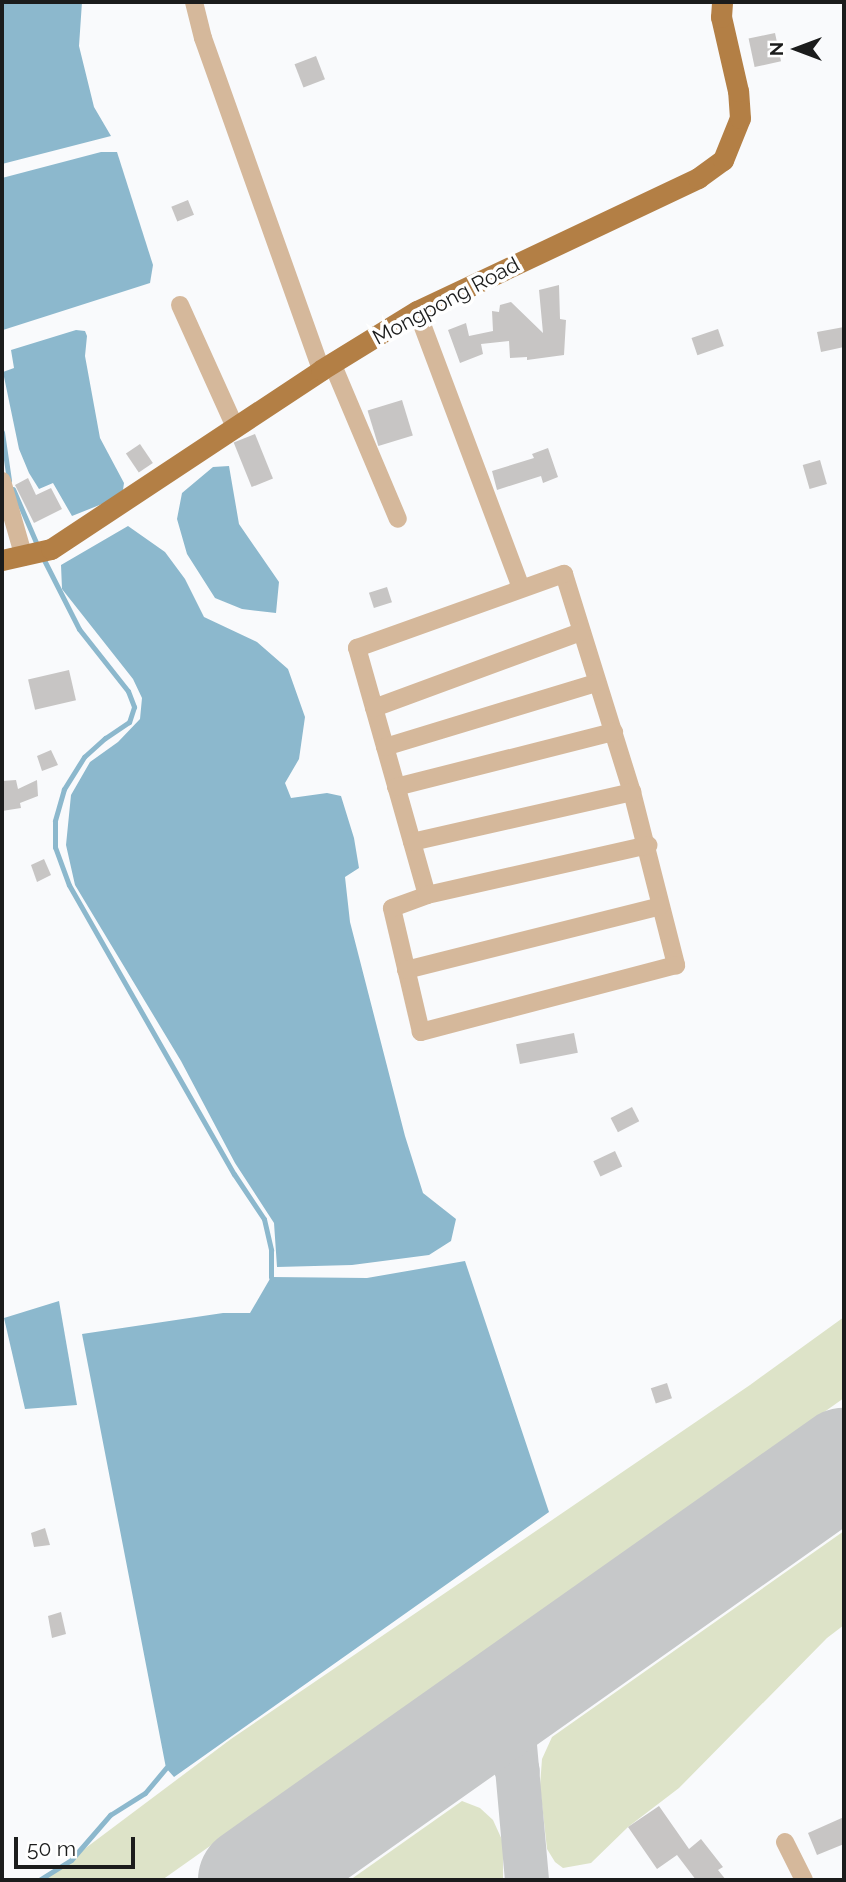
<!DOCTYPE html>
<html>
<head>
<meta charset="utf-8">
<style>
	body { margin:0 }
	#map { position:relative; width:846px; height:1882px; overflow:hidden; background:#f9fafc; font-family:Raleway,sans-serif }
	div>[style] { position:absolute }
	.green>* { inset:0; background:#dde3c8 }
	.water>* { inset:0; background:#8cb8cd }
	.stream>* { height:5px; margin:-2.5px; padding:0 2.5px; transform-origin:2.5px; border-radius:2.5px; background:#8cb8cd }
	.taxiway>* { height:44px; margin:-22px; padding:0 22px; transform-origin:22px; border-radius:22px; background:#c6c8c9 }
	.runway>* { height:108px; margin:-54px; padding:0 54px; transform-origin:54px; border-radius:54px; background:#c6c8c9 }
	.building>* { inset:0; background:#c7c5c4; transform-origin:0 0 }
	.minor>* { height:18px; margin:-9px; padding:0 9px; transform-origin:9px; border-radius:9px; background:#d5b89b }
	.major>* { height:21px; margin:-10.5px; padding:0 10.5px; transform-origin:10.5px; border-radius:10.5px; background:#b37f45 }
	span { translate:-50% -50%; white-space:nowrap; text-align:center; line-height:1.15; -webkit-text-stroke:7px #fff; paint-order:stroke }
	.street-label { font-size:21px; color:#1b1c1c }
	.frame { position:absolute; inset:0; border:4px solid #1b1c1c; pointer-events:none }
	.north { position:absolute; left:762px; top:14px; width:70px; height:70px; -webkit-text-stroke:5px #fff; paint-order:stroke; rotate:270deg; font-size:19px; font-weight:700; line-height:28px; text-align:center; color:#1b1c1c }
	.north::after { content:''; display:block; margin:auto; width:24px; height:32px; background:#1b1c1c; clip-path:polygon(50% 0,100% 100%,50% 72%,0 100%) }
	.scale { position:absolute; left:14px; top:1837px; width:121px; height:32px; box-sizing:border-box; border:4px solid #1b1c1c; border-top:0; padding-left:9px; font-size:21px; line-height:24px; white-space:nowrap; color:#1b1c1c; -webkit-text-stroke:5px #fff; paint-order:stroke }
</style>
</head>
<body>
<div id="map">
	<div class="green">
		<div style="clip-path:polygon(844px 1317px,844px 1398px,162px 1880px,43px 1880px,231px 1739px,750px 1385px)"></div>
		<div style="clip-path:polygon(844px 1531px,844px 1625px,827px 1638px,679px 1788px,628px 1827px,591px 1863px,563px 1868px,555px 1862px,547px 1849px,540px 1786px,542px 1759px,552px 1737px)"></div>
		<div style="clip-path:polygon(462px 1801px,480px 1808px,493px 1820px,503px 1842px,503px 1880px,350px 1880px)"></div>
	</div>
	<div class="water">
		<div style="clip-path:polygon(2px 2px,82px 2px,79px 46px,94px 107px,111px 136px,2px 164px)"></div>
		<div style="clip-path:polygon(101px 152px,117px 152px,153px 265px,150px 283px,3px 330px,2px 178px)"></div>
		<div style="clip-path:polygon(76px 330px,85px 331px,87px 336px,85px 356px,100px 438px,124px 483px,123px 490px,107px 502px,72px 516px,53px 483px,39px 489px,29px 473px,19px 449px,3px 372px,14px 368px,11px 350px)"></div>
		<div style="clip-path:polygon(229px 466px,239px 524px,279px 582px,276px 613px,242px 609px,215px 598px,187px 554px,177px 519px,182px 493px,213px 467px)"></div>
		<div style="clip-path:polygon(128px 526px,165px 552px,185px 579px,204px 617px,257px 642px,288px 669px,305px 717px,299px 759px,285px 783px,291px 798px,327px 793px,341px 796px,354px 838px,359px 868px,345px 877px,350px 922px,405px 1136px,423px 1193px,456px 1219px,451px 1241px,429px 1255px,352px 1265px,277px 1267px,274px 1223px,235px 1163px,181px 1061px,75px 885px,66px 845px,71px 795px,90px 762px,118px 742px,140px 719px,142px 698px,133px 679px,62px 589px,61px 565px)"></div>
		<div style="clip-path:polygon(465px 1261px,549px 1512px,174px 1777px,166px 1768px,82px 1334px,223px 1313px,250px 1313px,271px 1277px,367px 1278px)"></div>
		<div style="clip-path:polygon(59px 1301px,77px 1405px,25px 1409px,4px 1318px)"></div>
	</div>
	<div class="stream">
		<div style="left:2px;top:432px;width:49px;rotate:81.7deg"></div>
		<div style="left:13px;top:489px;width:63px;rotate:66.7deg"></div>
		<div style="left:42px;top:556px;width:82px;rotate:63.1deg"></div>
		<div style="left:79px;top:629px;width:79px;rotate:51.7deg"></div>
		<div style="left:128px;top:691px;width:17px;rotate:69deg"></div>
		<div style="left:134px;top:707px;width:16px;rotate:108deg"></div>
		<div style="left:129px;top:722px;width:29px;rotate:146deg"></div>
		<div style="left:105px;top:738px;width:28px;rotate:138deg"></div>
		<div style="left:84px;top:757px;width:38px;rotate:122deg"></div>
		<div style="left:64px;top:789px;width:33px;rotate:106deg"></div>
		<div style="left:55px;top:821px;width:26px;rotate:90deg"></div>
		<div style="left:55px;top:847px;width:40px;rotate:69.8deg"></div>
		<div style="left:69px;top:885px;width:333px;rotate:60.3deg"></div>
		<div style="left:234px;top:1174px;width:54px;rotate:56.3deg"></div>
		<div style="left:264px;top:1219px;width:32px;rotate:77deg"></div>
		<div style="left:271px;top:1250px;width:27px;rotate:90deg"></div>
		<div style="left:39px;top:1880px;width:38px;rotate:-32deg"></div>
		<div style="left:71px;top:1860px;width:60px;rotate:-49.1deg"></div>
		<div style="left:110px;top:1815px;width:41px;rotate:-32.2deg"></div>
		<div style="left:145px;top:1793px;width:33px;rotate:-50deg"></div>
	</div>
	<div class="taxiway">
		<div style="left:449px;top:1741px;width:25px;rotate:-7deg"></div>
		<div style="left:474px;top:1738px;width:12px;rotate:9deg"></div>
		<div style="left:486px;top:1740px;width:27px;rotate:33deg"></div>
		<div style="left:509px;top:1755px;width:18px;rotate:61deg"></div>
		<div style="left:527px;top:1880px;width:159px;rotate:-95.1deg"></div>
		<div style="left:513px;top:1722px;width:26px;rotate:-77deg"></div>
		<div style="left:519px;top:1697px;width:25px;rotate:-45deg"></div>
	</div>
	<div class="runway">
		<div style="left:252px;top:1880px;width:725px;rotate:-35.23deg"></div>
	</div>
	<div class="building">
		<div style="left:775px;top:33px;width:29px;height:27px;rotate:78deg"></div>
		<div style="left:316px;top:56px;width:25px;height:23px;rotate:69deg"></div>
		<div style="left:188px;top:200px;width:16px;height:18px;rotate:68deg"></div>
		<div style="clip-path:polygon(559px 285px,560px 319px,566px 320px,564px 355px,527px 360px,527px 357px,510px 358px,509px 341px,481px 344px,483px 354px,460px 363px,448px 330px,466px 323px,469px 336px,493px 331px,492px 311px,499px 312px,500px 305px,511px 302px,543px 333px,539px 290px)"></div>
		<div style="clip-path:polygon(844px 327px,844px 347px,821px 352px,817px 332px)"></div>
		<div style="left:718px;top:329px;width:18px;height:28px;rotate:71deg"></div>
		<div style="left:402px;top:400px;width:37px;height:36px;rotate:73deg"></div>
		<div style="left:255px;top:434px;width:48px;height:23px;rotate:68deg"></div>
		<div style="left:140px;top:444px;width:23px;height:17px;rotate:56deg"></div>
		<div style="clip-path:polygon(548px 448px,558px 477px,543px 483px,541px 476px,497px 490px,492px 471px,534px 458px,532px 454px)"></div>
		<div style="left:820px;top:460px;width:25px;height:18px;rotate:74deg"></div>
		<div style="clip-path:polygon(28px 478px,36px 495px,51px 488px,62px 509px,34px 523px,15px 485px)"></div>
		<div style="left:387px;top:587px;width:16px;height:19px;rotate:72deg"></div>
		<div style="left:69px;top:670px;width:31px;height:42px;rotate:77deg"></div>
		<div style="clip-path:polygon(51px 750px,58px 765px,42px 771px,37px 756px)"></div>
		<div style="clip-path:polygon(16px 780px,18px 789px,37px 780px,38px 796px,20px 803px,21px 808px,2px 811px,2px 781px)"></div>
		<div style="clip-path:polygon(44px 859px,51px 875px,37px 882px,31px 865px)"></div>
		<div style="left:574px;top:1033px;width:20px;height:59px;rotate:79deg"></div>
		<div style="left:632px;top:1107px;width:16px;height:24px;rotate:63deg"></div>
		<div style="left:615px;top:1151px;width:17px;height:24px;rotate:65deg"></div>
		<div style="left:667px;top:1383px;width:16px;height:17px;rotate:72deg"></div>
		<div style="clip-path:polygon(45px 1528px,50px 1545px,34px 1547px,31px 1533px)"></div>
		<div style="clip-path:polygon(61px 1612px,66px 1634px,52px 1638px,48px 1616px)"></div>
		<div style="clip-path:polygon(659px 1806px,689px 1849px,701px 1839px,723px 1867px,718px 1870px,726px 1880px,696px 1880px,677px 1855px,657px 1869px,628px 1827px)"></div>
		<div style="clip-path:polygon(844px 1817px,844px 1844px,817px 1855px,808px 1833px)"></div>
	</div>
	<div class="minor">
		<div style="left:194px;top:2px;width:37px;rotate:76deg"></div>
		<div style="left:203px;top:38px;width:352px;rotate:70.4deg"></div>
		<div style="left:180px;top:305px;width:136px;rotate:65.7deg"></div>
		<div style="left:417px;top:311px;width:295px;rotate:69.4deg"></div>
		<div style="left:332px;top:363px;width:169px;rotate:67.1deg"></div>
		<div style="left:2px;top:481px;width:79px;rotate:73.9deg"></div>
		<div style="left:564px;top:574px;width:228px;rotate:72.7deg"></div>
		<div style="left:632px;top:792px;width:179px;rotate:75.7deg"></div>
		<div style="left:676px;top:965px;width:264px;rotate:165.3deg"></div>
		<div style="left:421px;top:1032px;width:127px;rotate:-103.2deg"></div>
		<div style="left:392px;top:908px;width:37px;rotate:-20deg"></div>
		<div style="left:427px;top:895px;width:257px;rotate:-105.8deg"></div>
		<div style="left:357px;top:648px;width:220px;rotate:-19.7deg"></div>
		<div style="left:374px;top:708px;width:221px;rotate:-20.2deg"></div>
		<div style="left:385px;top:747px;width:220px;rotate:-16.9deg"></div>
		<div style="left:396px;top:787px;width:225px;rotate:-14.2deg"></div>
		<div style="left:412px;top:842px;width:226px;rotate:-12.8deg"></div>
		<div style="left:427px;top:895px;width:227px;rotate:-12.7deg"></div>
		<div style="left:406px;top:970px;width:262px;rotate:-14.1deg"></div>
		<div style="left:785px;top:1842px;width:42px;rotate:63.4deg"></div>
	</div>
	<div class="major">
		<div style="left:2px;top:560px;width:50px;rotate:-12.7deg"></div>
		<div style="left:51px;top:549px;width:324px;rotate:-33.5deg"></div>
		<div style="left:321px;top:370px;width:113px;rotate:-31.6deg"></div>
		<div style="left:417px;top:311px;width:311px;rotate:-25.3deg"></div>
		<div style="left:698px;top:178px;width:31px;rotate:-36deg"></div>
		<div style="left:723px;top:160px;width:45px;rotate:-68deg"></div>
		<div style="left:740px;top:118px;width:27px;rotate:-94deg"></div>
		<div style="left:738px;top:91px;width:76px;rotate:-102.9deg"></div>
		<div style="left:721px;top:17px;width:15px;rotate:-86deg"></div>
	</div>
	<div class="street-label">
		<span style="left:446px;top:301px;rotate:-28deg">Mongpong Road</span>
	</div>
	<div class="frame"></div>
	<div class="north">N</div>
	<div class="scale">50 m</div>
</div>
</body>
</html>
